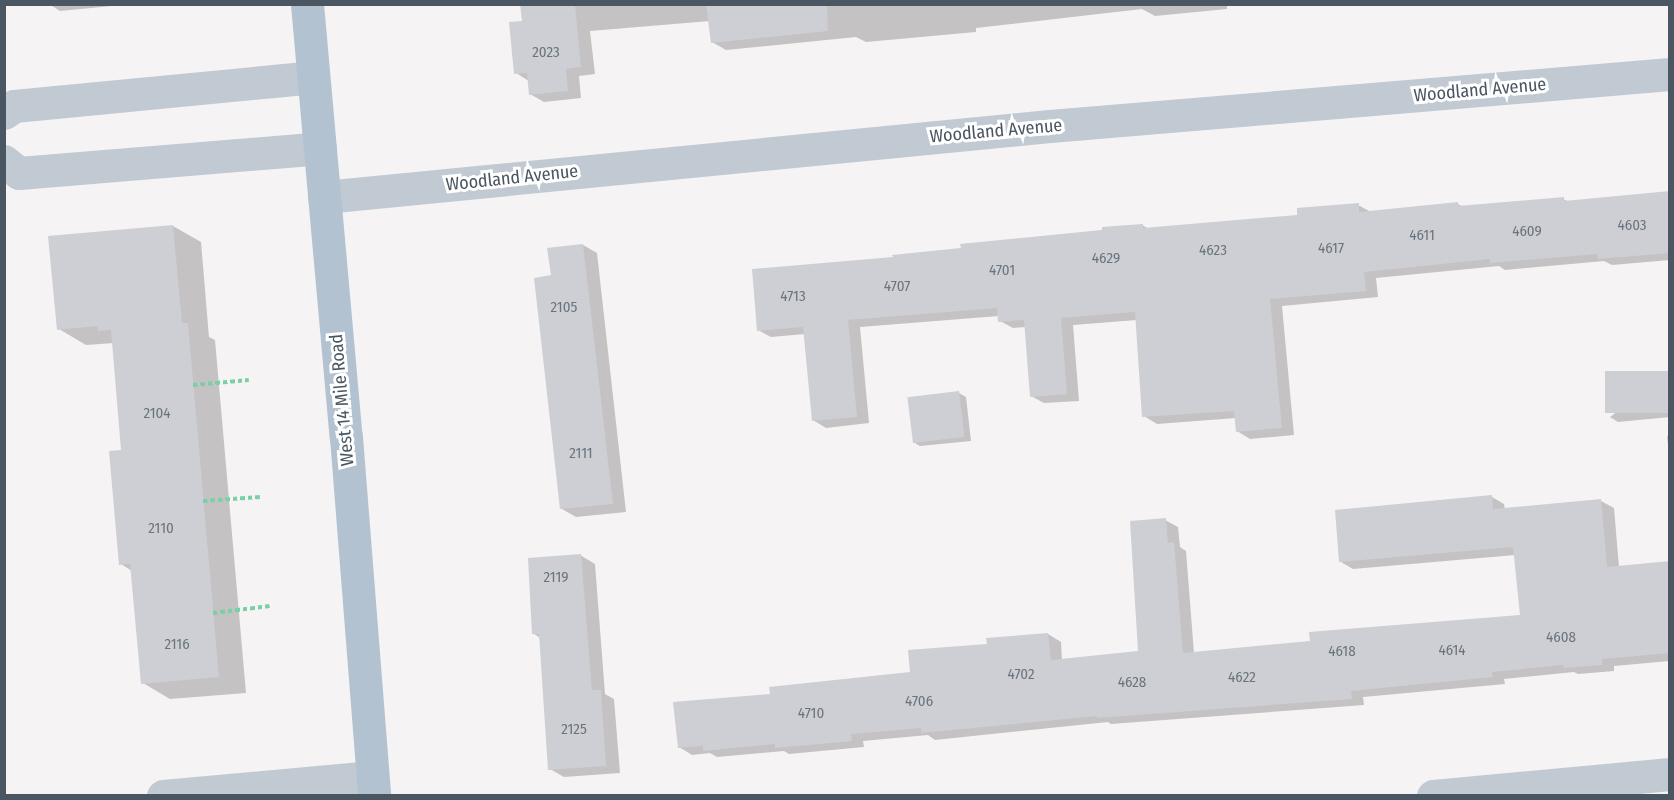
<!DOCTYPE html>
<html>
<head>
<meta charset="utf-8">
<style>
	body { margin:0 }
	#map { position:relative; width:1674px; height:800px; overflow:hidden; background:#f5f3f3; font-family:"Fira Sans Condensed",sans-serif }
	div>[style] { position:absolute }
	.shadow>* { inset:0; background:#0003 }
	.building>* { inset:0; background:#cdcfd5; transform-origin:0 0 }
	.path>* { height:4px; margin-top:-2px; transform-origin:0; background:repeating-linear-gradient(90deg,#7ad0a6 0 4.5px,transparent 0 7.5px) }
	.minor>* { height:33px; margin:-16.5px; padding:0 16.5px; transform-origin:16.5px; border-radius:16.5px; background:#c1cad2 }
	.major>* { height:33px; margin:-16.5px; padding:0 16.5px; transform-origin:16.5px; border-radius:16.5px; background:#b3c2d1 }
	span { translate:-50% -50%; white-space:nowrap; text-align:center; line-height:1.15; -webkit-text-stroke:6px #fff; paint-order:stroke }
	.number-label { font-size:15px; color:#6b747e }
	.number-label span { -webkit-text-stroke-width:0 }
	.street-label { font-size:18px; color:#4a5661 }
	.frame { position:absolute; inset:0; border:6px solid #4a5661; pointer-events:none }
</style>
</head>
<body>
<div id="map">
	<div class="shadow">
		<div style="clip-path:polygon(49px 4px,133px 4px,60px 11px)"></div>
		<div style="clip-path:polygon(522px 4px,1227px 4px,1227px 9px,1155px 16px,1142px 9px,976px 28px,976px 32px,866px 42px,856px 37px,726px 50px,712px 42px,710px 21px,590px 31px,595px 74px,579px 76px,581px 98px,544px 102px,530px 94px,529px 81px,516px 73px,524px 23px)"></div>
		<div style="clip-path:polygon(1670px 193px,1670px 260px,1612px 265px,1604px 261px,1505px 270px,1499px 266px,1376px 278px,1378px 297px,1282px 306px,1294px 435px,1250px 439px,1237px 431px,1236px 418px,1157px 424px,1144px 416px,1137px 320px,1073px 325px,1079px 401px,1044px 403px,1031px 396px,1026px 327px,1013px 328px,1000px 321px,999px 316px,860px 327px,869px 423px,826px 428px,813px 420px,805px 334px,771px 337px,758px 330px,895px 259px,1142px 225px,1149px 229px,1299px 217px,1358px 205px,1371px 212px,1458px 204px,1463px 207px,1563px 199px,1569px 202px)"></div>
		<div style="clip-path:polygon(173px 226px,201px 242px,209px 337px,215px 340px,246px 693px,170px 699px,143px 683px,132px 571px,121px 564px,123px 451px,114px 343px,86px 345px,59px 329px)"></div>
		<div style="clip-path:polygon(583px 245px,597px 253px,626px 512px,576px 517px,562px 509px,553px 277px)"></div>
		<div style="clip-path:polygon(1670px 372px,1670px 417px,1618px 422px,1610px 417px)"></div>
		<div style="clip-path:polygon(959px 393px,966px 397px,971px 441px,920px 446px,913px 442px)"></div>
		<div style="clip-path:polygon(1667px 436px,1670px 436px,1670px 462px)"></div>
		<div style="clip-path:polygon(1492px 497px,1504px 504px,1505px 510px,1601px 501px,1614px 508px,1619px 567px,1670px 562px,1670px 661px,1614px 666px,1614px 671px,1578px 674px,1574px 672px,1504px 679px,1505px 684px,1363px 697px,1364px 705px,1111px 724px,1108px 722px,935px 740px,928px 735px,863px 741px,864px 747px,789px 754px,784px 751px,717px 757px,710px 753px,692px 755px,679px 747px,772px 696px,912px 674px,988px 645px,1048px 634px,1061px 642px,1062px 661px,1140px 653px,1165px 520px,1178px 527px,1180px 547px,1186px 551px,1194px 653px,1311px 643px,1521px 616px,1515px 555px,1353px 569px,1341px 562px)"></div>
		<div style="clip-path:polygon(580px 555px,595px 564px,605px 694px,614px 699px,620px 773px,564px 777px,550px 769px,540px 638px,533px 633px)"></div>
	</div>
	<div class="building">
		<div style="clip-path:polygon(520px 4px,575px 4px,581px 67px,566px 69px,568px 91px,529px 95px,527px 73px,514px 74px,509px 22px,522px 21px)"></div>
		<div style="clip-path:polygon(706px 4px,827px 4px,828px 31px,711px 43px)"></div>
		<div style="clip-path:polygon(1670px 191px,1670px 253px,1598px 259px,1597px 254px,1490px 263px,1490px 259px,1364px 272px,1366px 291px,1270px 299px,1282px 428px,1236px 432px,1234px 411px,1142px 417px,1135px 312px,1061px 318px,1067px 394px,1030px 397px,1024px 320px,998px 322px,997px 308px,848px 320px,857px 417px,812px 421px,803px 327px,757px 331px,752px 269px,893px 257px,892px 255px,961px 248px,960px 244px,1102px 230px,1102px 227px,1143px 224px,1143px 228px,1297px 215px,1297px 208px,1359px 203px,1359px 212px,1458px 202px,1458px 206px,1564px 197px,1564px 201px)"></div>
		<div style="clip-path:polygon(173px 225px,182px 323px,188px 323px,219px 677px,141px 684px,130px 564px,119px 565px,109px 451px,121px 450px,111px 330px,98px 331px,97px 326px,57px 330px,48px 236px)"></div>
		<div style="clip-path:polygon(583px 244px,613px 504px,560px 509px,534px 278px,551px 275px,547px 248px)"></div>
		<div style="left:1670px;top:371px;width:42px;height:65px;rotate:90deg"></div>
		<div style="left:959px;top:391px;width:46px;height:52px;rotate:83deg"></div>
		<div style="clip-path:polygon(1492px 495px,1493px 509px,1601px 499px,1607px 567px,1670px 561px,1670px 653px,1602px 659px,1602px 665px,1564px 668px,1563px 665px,1492px 672px,1493px 677px,1351px 691px,1352px 699px,1097px 718px,1097px 716px,921px 733px,921px 728px,851px 734px,852px 741px,775px 748px,775px 744px,703px 751px,703px 746px,678px 748px,673px 702px,770px 694px,769px 687px,910px 672px,908px 650px,987px 644px,986px 638px,1048px 633px,1051px 660px,1138px 651px,1130px 521px,1166px 518px,1168px 543px,1174px 542px,1183px 653px,1310px 641px,1309px 632px,1520px 615px,1513px 547px,1339px 562px,1335px 510px)"></div>
		<div style="clip-path:polygon(581px 554px,592px 690px,601px 690px,606px 766px,548px 770px,539px 634px,532px 634px,528px 558px)"></div>
	</div>
	<div class="path">
		<div style="left:193px;top:385px;width:56px;rotate:-5.1deg"></div>
		<div style="left:203px;top:501px;width:57px;rotate:-4deg"></div>
		<div style="left:213px;top:613px;width:57px;rotate:-7deg"></div>
	</div>
	<div class="minor">
		<div style="left:4px;top:113px;width:12px;rotate:-35deg"></div>
		<div style="left:14px;top:106px;width:300px;rotate:-5.5deg"></div>
		<div style="left:4px;top:161px;width:19px;rotate:39deg"></div>
		<div style="left:19px;top:173px;width:302px;rotate:-4.7deg"></div>
		<div style="left:324px;top:197px;width:729px;rotate:-5.59deg"></div>
		<div style="left:1050px;top:126px;width:622px;rotate:-4.79deg"></div>
		<div style="left:163px;top:796px;width:210px;rotate:-5.2deg"></div>
		<div style="left:1433px;top:796px;width:238px;rotate:-5.3deg"></div>
	</div>
	<div class="major">
		<div style="left:307px;top:4px;width:435px;rotate:84.9deg"></div>
		<div style="left:346px;top:437px;width:360px;rotate:85.5deg"></div>
	</div>
	<div class="number-label">
		<span style="left:546px;top:53px">2023</span>
		<span style="left:1632px;top:226px">4603</span>
		<span style="left:1527px;top:232px">4609</span>
		<span style="left:1422px;top:236px">4611</span>
		<span style="left:1331px;top:249px">4617</span>
		<span style="left:1213px;top:251px">4623</span>
		<span style="left:1106px;top:259px">4629</span>
		<span style="left:1002px;top:271px">4701</span>
		<span style="left:897px;top:287px">4707</span>
		<span style="left:793px;top:297px">4713</span>
		<span style="left:564px;top:308px">2105</span>
		<span style="left:157px;top:414px">2104</span>
		<span style="left:581px;top:454px">2111</span>
		<span style="left:161px;top:529px">2110</span>
		<span style="left:556px;top:578px">2119</span>
		<span style="left:1561px;top:638px">4608</span>
		<span style="left:177px;top:645px">2116</span>
		<span style="left:1452px;top:651px">4614</span>
		<span style="left:1342px;top:652px">4618</span>
		<span style="left:1021px;top:675px">4702</span>
		<span style="left:1242px;top:678px">4622</span>
		<span style="left:1132px;top:683px">4628</span>
		<span style="left:919px;top:702px">4706</span>
		<span style="left:811px;top:714px">4710</span>
		<span style="left:574px;top:730px">2125</span>
	</div>
	<div class="street-label">
		<span style="left:1480px;top:90px;rotate:-5deg">Woodland Avenue</span>
		<span style="left:996px;top:131px;rotate:-5deg">Woodland Avenue</span>
		<span style="left:512px;top:178px;rotate:-6deg">Woodland Avenue</span>
		<span style="left:342px;top:400px;rotate:-95deg">West 14 Mile Road</span>
	</div>
	<div class="frame"></div>
</div>
</body>
</html>
